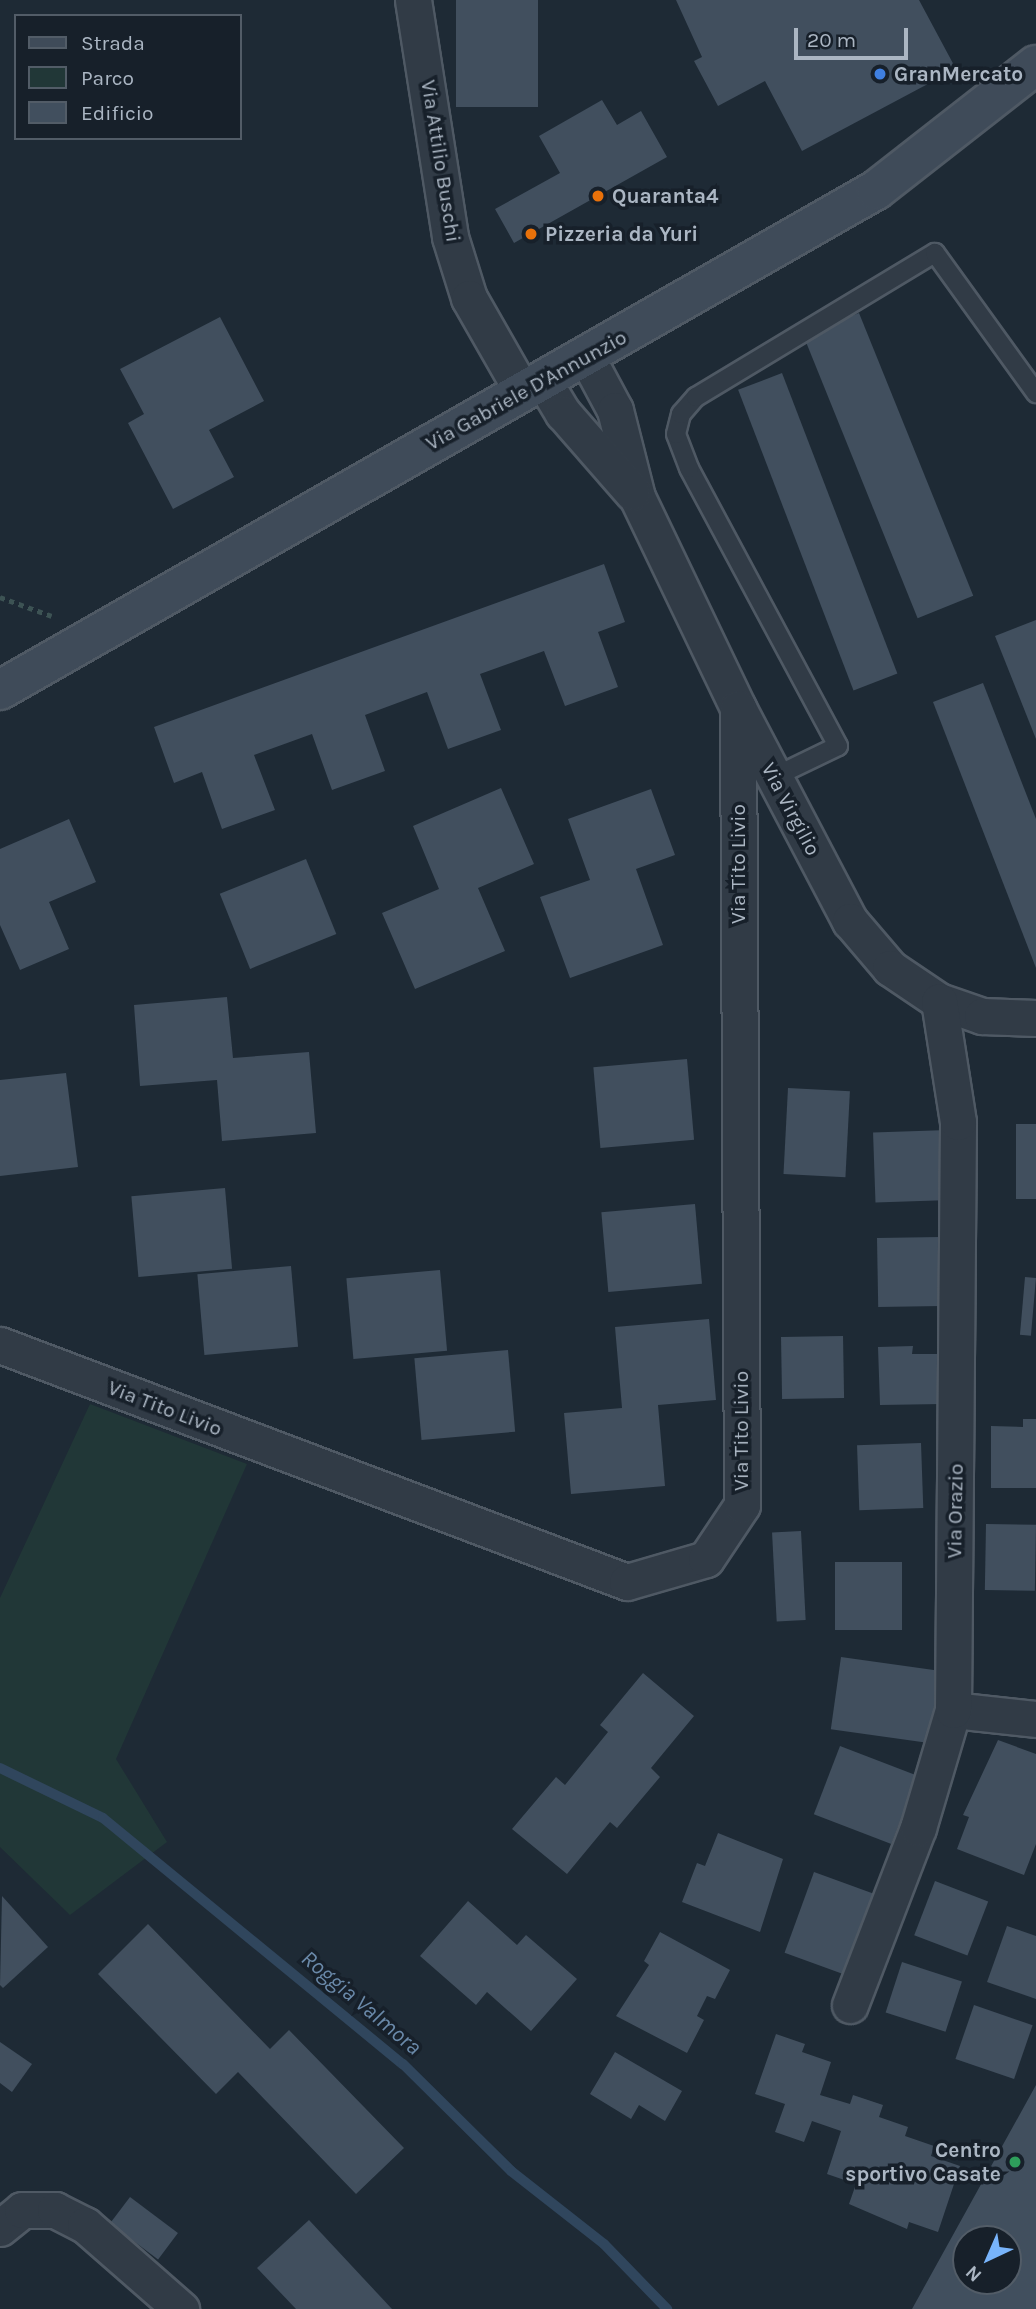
<!DOCTYPE html>
<html>
<head>
<meta charset="utf-8">
<style>
	body { margin:0 }
	#map { position:relative; width:1036px; height:2309px; overflow:hidden; background:#1e2a35; font-family:Karla,sans-serif }
	div>[style] { position:absolute }
	.green>* { inset:0; background:#213737 }
	.stream>* { height:10px; margin:-5px; padding:0 5px; transform-origin:5px; border-radius:5px; background:#30465d }
	.building>* { inset:0; background:#414f5e; transform-origin:0 0 }
	.path>* { height:4.5px; margin-top:-2.25px; transform-origin:0; background:repeating-linear-gradient(90deg,#3d5354 0 5px,transparent 0 10px) }
	.roads { filter:drop-shadow(2px 0 #4f5964) drop-shadow(-2px 0 #4f5964) drop-shadow(0 2px #4f5964) drop-shadow(0 -2px #4f5964) }
	.lane>* { height:18px; margin:-9px; padding:0 9px; transform-origin:9px; border-radius:9px; background:#313b46 }
	.street>* { height:35px; margin:-17.5px; padding:0 17.5px; transform-origin:17.5px; border-radius:17.5px; background:#313b46 }
	.secondary>* { height:38px; margin:-19px; padding:0 19px; transform-origin:19px; border-radius:19px; background:#3f4b59 }
	.dots>* { width:19px; height:19px; translate:-50% -50%; box-sizing:border-box; border:4px solid #17202a; border-radius:50% }
	span { translate:-50% -50%; white-space:nowrap; text-align:center; line-height:1.15; -webkit-text-stroke:7px #17202a; paint-order:stroke }
	.poi-label { font-size:21px; color:#abb6c3; font-weight:700 }
	.left { translate:0 -50%; text-align:left }
	.right { translate:-100% -50%; text-align:right }
	.street-label { font-size:21px; color:#abb6c3 }
	.water-label { font-size:23px; color:#6a89a9; font-style:italic }
	.legend { position:absolute; left:14px; top:14px; width:228px; height:126px; box-sizing:border-box; background:#17202a; border:2px solid #525c67; margin:0; padding:9px 12px; list-style:none; font-size:21px; color:#abb6c3 }
	.legend li { display:flex; align-items:center; gap:14px; height:35px }
	.legend b { width:35px; border:2px solid #525c67 }
	.north { position:absolute; left:952px; top:2225px; width:70px; height:70px; box-sizing:border-box; background:#17202a; border:2px solid #525c67; border-radius:50%; rotate:224deg; font-size:19px; font-weight:700; line-height:28px; text-align:center; color:#abb6c3 }
	.north::after { content:''; display:block; margin:auto; width:24px; height:32px; background:#78b4fb; clip-path:polygon(50% 0,100% 100%,50% 72%,0 100%) }
	.scale { position:absolute; left:794px; top:28px; width:114px; height:32px; box-sizing:border-box; border:4px solid #abb6c3; border-top:0; padding-left:9px; font-size:21px; line-height:24px; white-space:nowrap; color:#abb6c3; -webkit-text-stroke:5px #17202a; paint-order:stroke }
</style>
</head>
<body>
<div id="map">
	<div class="green">
		<div style="clip-path:polygon(90px 1404px,247px 1464px,116px 1759px,167px 1842px,70px 1915px,0 1847px,0 1598px)"></div>
	</div>
	<div class="stream">
		<div style="left:0;top:1768px;width:114px;rotate:25.9deg"></div>
		<div style="left:103px;top:1818px;width:388px;rotate:39.4deg"></div>
		<div style="left:403px;top:2064px;width:152px;rotate:44.7deg"></div>
		<div style="left:511px;top:2171px;width:118px;rotate:38.1deg"></div>
		<div style="left:604px;top:2244px;width:91px;rotate:45.9deg"></div>
	</div>
	<div class="building">
		<div style="left:456px;top:0;width:82px;height:107px"></div>
		<div style="clip-path:polygon(676px 0,919px 0,956px 69px,802px 151px,765px 81px,718px 106px,694px 61px,702px 57px)"></div>
		<div style="clip-path:polygon(602px 100px,617px 125px,641px 111px,667px 157px,514px 243px,495px 209px,560px 173px,539px 136px)"></div>
		<div style="left:859px;top:313px;width:305px;height:60px;rotate:68deg"></div>
		<div style="clip-path:polygon(220px 317px,264px 401px,209px 430px,234px 477px,173px 509px,128px 423px,144px 414px,120px 369px)"></div>
		<div style="left:782px;top:373px;width:322px;height:47px;rotate:69deg"></div>
		<div style="clip-path:polygon(604px 564px,625px 622px,598px 632px,618px 687px,565px 706px,544px 651px,480px 674px,501px 730px,448px 749px,427px 692px,365px 715px,385px 771px,332px 790px,312px 734px,254px 755px,275px 810px,222px 829px,202px 772px,174px 783px,154px 727px)"></div>
		<div style="clip-path:polygon(1036px 620px,1036px 739px,995px 636px)"></div>
		<div style="clip-path:polygon(983px 683px,1036px 819px,1036px 968px,933px 702px)"></div>
		<div style="clip-path:polygon(501px 788px,534px 864px,478px 888px,505px 951px,415px 989px,382px 913px,439px 889px,413px 826px)"></div>
		<div style="clip-path:polygon(651px 789px,675px 855px,636px 869px,663px 945px,570px 978px,540px 897px,590px 880px,568px 819px)"></div>
		<div style="clip-path:polygon(69px 819px,96px 882px,49px 902px,69px 949px,20px 970px,0 925px,0 849px)"></div>
		<div style="left:306px;top:859px;width:81px;height:93px;rotate:68deg"></div>
		<div style="clip-path:polygon(227px 997px,233px 1058px,309px 1052px,316px 1133px,222px 1141px,217px 1080px,140px 1086px,134px 1005px)"></div>
		<div style="left:687px;top:1059px;width:81px;height:94px;rotate:85deg"></div>
		<div style="clip-path:polygon(66px 1073px,78px 1167px,0 1176px,0 1080px)"></div>
		<div style="left:788px;top:1088px;width:62px;height:86px;rotate:3deg"></div>
		<div style="left:1016px;top:1124px;width:20px;height:75px"></div>
		<div style="left:948px;top:1130px;width:70px;height:75px;rotate:88deg"></div>
		<div style="left:225px;top:1188px;width:81px;height:94px;rotate:85deg"></div>
		<div style="left:695px;top:1204px;width:80px;height:94px;rotate:85deg"></div>
		<div style="left:940px;top:1237px;width:69px;height:63px;rotate:89deg"></div>
		<div style="left:291px;top:1266px;width:81px;height:94px;rotate:85deg"></div>
		<div style="left:440px;top:1270px;width:81px;height:94px;rotate:85deg"></div>
		<div style="left:1025px;top:1277px;width:11px;height:58px;rotate:5deg"></div>
		<div style="clip-path:polygon(709px 1319px,716px 1400px,658px 1405px,665px 1486px,571px 1494px,564px 1413px,622px 1408px,615px 1327px)"></div>
		<div style="left:843px;top:1336px;width:62px;height:62px;rotate:89deg"></div>
		<div style="clip-path:polygon(913px 1346px,912px 1354px,941px 1354px,942px 1404px,880px 1405px,878px 1347px)"></div>
		<div style="left:508px;top:1350px;width:82px;height:94px;rotate:85deg"></div>
		<div style="clip-path:polygon(1023px 1419px,1036px 1419px,1036px 1488px,991px 1488px,991px 1426px,1023px 1427px)"></div>
		<div style="left:921px;top:1443px;width:65px;height:64px;rotate:88deg"></div>
		<div style="left:986px;top:1524px;width:50px;height:66px;rotate:1deg"></div>
		<div style="left:801px;top:1531px;width:89px;height:29px;rotate:87deg"></div>
		<div style="left:835px;top:1562px;width:67px;height:68px"></div>
		<div style="left:841px;top:1657px;width:99px;height:73px;rotate:8deg"></div>
		<div style="clip-path:polygon(643px 1673px,694px 1716px,651px 1768px,660px 1777px,617px 1828px,610px 1822px,567px 1874px,512px 1829px,556px 1777px,565px 1785px,608px 1732px,600px 1725px)"></div>
		<div style="clip-path:polygon(998px 1740px,1036px 1754px,1036px 1844px,1024px 1875px,957px 1849px,969px 1817px,963px 1815px)"></div>
		<div style="left:840px;top:1746px;width:83px;height:73px;rotate:21deg"></div>
		<div style="clip-path:polygon(718px 1833px,783px 1859px,760px 1932px,682px 1902px,697px 1863px,705px 1866px)"></div>
		<div style="left:814px;top:1872px;width:68px;height:86px;rotate:20deg"></div>
		<div style="left:935px;top:1881px;width:57px;height:58px;rotate:21deg"></div>
		<div style="clip-path:polygon(2px 1896px,48px 1947px,3px 1988px,0 1985px)"></div>
		<div style="clip-path:polygon(468px 1901px,517px 1945px,526px 1935px,577px 1979px,531px 2031px,487px 1992px,476px 2005px,420px 1956px)"></div>
		<div style="clip-path:polygon(148px 1924px,270px 2049px,289px 2030px,404px 2148px,356px 2194px,238px 2072px,216px 2094px,98px 1974px)"></div>
		<div style="clip-path:polygon(1007px 1926px,1036px 1936px,1036px 1999px,987px 1982px)"></div>
		<div style="clip-path:polygon(660px 1932px,730px 1970px,715px 1999px,707px 1996px,697px 2016px,704px 2020px,687px 2053px,616px 2016px,649px 1965px,644px 1961px)"></div>
		<div style="left:902px;top:1962px;width:63px;height:53px;rotate:18deg"></div>
		<div style="left:974px;top:2005px;width:62px;height:57px;rotate:19deg"></div>
		<div style="clip-path:polygon(776px 2034px,805px 2044px,802px 2052px,831px 2062px,820px 2095px,850px 2104px,853px 2095px,883px 2105px,879px 2117px,908px 2127px,905px 2136px,934px 2146px,931px 2156px,960px 2166px,938px 2232px,909px 2222px,907px 2229px,849px 2204px,856px 2184px,827px 2174px,841px 2131px,812px 2121px,804px 2142px,775px 2132px,785px 2104px,755px 2094px)"></div>
		<div style="clip-path:polygon(0 2042px,32px 2064px,12px 2092px,0 2083px)"></div>
		<div style="clip-path:polygon(615px 2052px,682px 2091px,665px 2121px,639px 2105px,631px 2119px,590px 2094px)"></div>
		<div style="clip-path:polygon(evenodd,1036px 2085px,1036px 2309px,912px 2309px,1036px 2085px,966px 2239px,1008px 2239px,1008px 2281px,966px 2281px,966px 2239px)"></div>
		<div style="left:130px;top:2197px;width:60px;height:33px;rotate:37deg"></div>
		<div style="clip-path:polygon(309px 2220px,392px 2309px,296px 2309px,257px 2268px)"></div>
	</div>
	<div class="path">
		<div style="left:0;top:597px;width:55px;rotate:20.1deg"></div>
	</div>
	<div class="roads">
		<div class="lane">
			<div style="left:774px;top:777px;width:71px;rotate:-25.8deg"></div>
			<div style="left:838px;top:746px;width:315px;rotate:-118.2deg"></div>
			<div style="left:689px;top:468px;width:36px;rotate:-111deg"></div>
			<div style="left:676px;top:434px;width:21px;rotate:-76deg"></div>
			<div style="left:681px;top:414px;width:23px;rotate:-49deg"></div>
			<div style="left:696px;top:397px;width:279px;rotate:-31.1deg"></div>
			<div style="left:935px;top:253px;width:173px;rotate:54.2deg"></div>
		</div>
		<div class="street">
			<div style="left:413px;top:0;width:240px;rotate:81.1deg"></div>
			<div style="left:450px;top:237px;width:64px;rotate:72.7deg"></div>
			<div style="left:469px;top:298px;width:107px;rotate:60.3deg"></div>
			<div style="left:586px;top:356px;width:61px;rotate:61.8deg"></div>
			<div style="left:615px;top:410px;width:90px;rotate:75.8deg"></div>
			<div style="left:637px;top:497px;width:234px;rotate:64.4deg"></div>
			<div style="left:738px;top:708px;width:241px;rotate:62.3deg"></div>
			<div style="left:850px;top:921px;width:62px;rotate:49.6deg"></div>
			<div style="left:890px;top:968px;width:59px;rotate:34deg"></div>
			<div style="left:939px;top:1001px;width:46px;rotate:19.2deg"></div>
			<div style="left:982px;top:1016px;width:54px;rotate:2.1deg"></div>
			<div style="left:543px;top:380px;width:39px;rotate:59deg"></div>
			<div style="left:563px;top:413px;width:105px;rotate:48.9deg"></div>
			<div style="left:0;top:1345px;width:670px;rotate:20.71deg"></div>
			<div style="left:627px;top:1582px;width:82px;rotate:-16.2deg"></div>
			<div style="left:706px;top:1559px;width:65px;rotate:-56.3deg"></div>
			<div style="left:742px;top:1505px;width:797px;rotate:-90.29deg"></div>
			<div style="left:953px;top:1710px;width:83px;rotate:6.2deg"></div>
			<div style="left:850px;top:2005px;width:190px;rotate:-69deg"></div>
			<div style="left:918px;top:1828px;width:123px;rotate:-73.5deg"></div>
			<div style="left:953px;top:1710px;width:588px;rotate:-89.51deg"></div>
			<div style="left:958px;top:1122px;width:122px;rotate:-98.9deg"></div>
			<div style="left:0;top:2228px;width:28px;rotate:-39deg"></div>
			<div style="left:22px;top:2210px;width:33px"></div>
			<div style="left:55px;top:2210px;width:34px;rotate:27deg"></div>
			<div style="left:85px;top:2225px;width:128px;rotate:41.2deg"></div>
		</div>
		<div class="secondary">
			<div style="left:0;top:690px;width:1009px;rotate:-29.72deg"></div>
			<div style="left:876px;top:190px;width:203px;rotate:-38deg"></div>
		</div>
	</div>
	<div class="dots">
		<div style="left:880px;top:74px;background:#3f7fe0"></div>
		<div style="left:598px;top:196px;background:#e8710a"></div>
		<div style="left:531px;top:234px;background:#e8710a"></div>
		<div style="left:1015px;top:2162px;background:#2e9e5b"></div>
	</div>
	<div class="poi-label">
		<span class="left" style="left:894px;top:74px">GranMercato</span>
		<span class="left" style="left:612px;top:196px">Quaranta4</span>
		<span class="left" style="left:545px;top:234px">Pizzeria da Yuri</span>
		<span class="right" style="left:1001px;top:2162px">Centro<br>sportivo Casate</span>
	</div>
	<div class="street-label">
		<span style="left:441px;top:161px;rotate:81deg">Via Attilio Buschi</span>
		<span style="left:526px;top:390px;rotate:-29deg">Via Gabriele D'Annunzio</span>
		<span style="left:791px;top:809px;rotate:62deg">Via Virgilio</span>
		<span style="left:738px;top:864px;rotate:-90deg">Via Tito Livio</span>
		<span style="left:165px;top:1408px;rotate:21deg">Via Tito Livio</span>
		<span style="left:741px;top:1431px;rotate:-90deg">Via Tito Livio</span>
		<span style="left:955px;top:1511px;rotate:-89deg">Via Orazio</span>
	</div>
	<div class="water-label">
		<span style="left:361px;top:2003px;rotate:40deg">Roggia Valmora</span>
	</div>
	<ul class="legend">
	<li><b style="height:9px;background:#3f4b59"></b>Strada</li>
	<li><b style="height:19px;background:#213737"></b>Parco</li>
	<li><b style="height:19px;background:#414f5e"></b>Edificio</li>
	</ul>
	<div class="north">N</div>
	<div class="scale">20 m</div>
</div>
</body>
</html>
